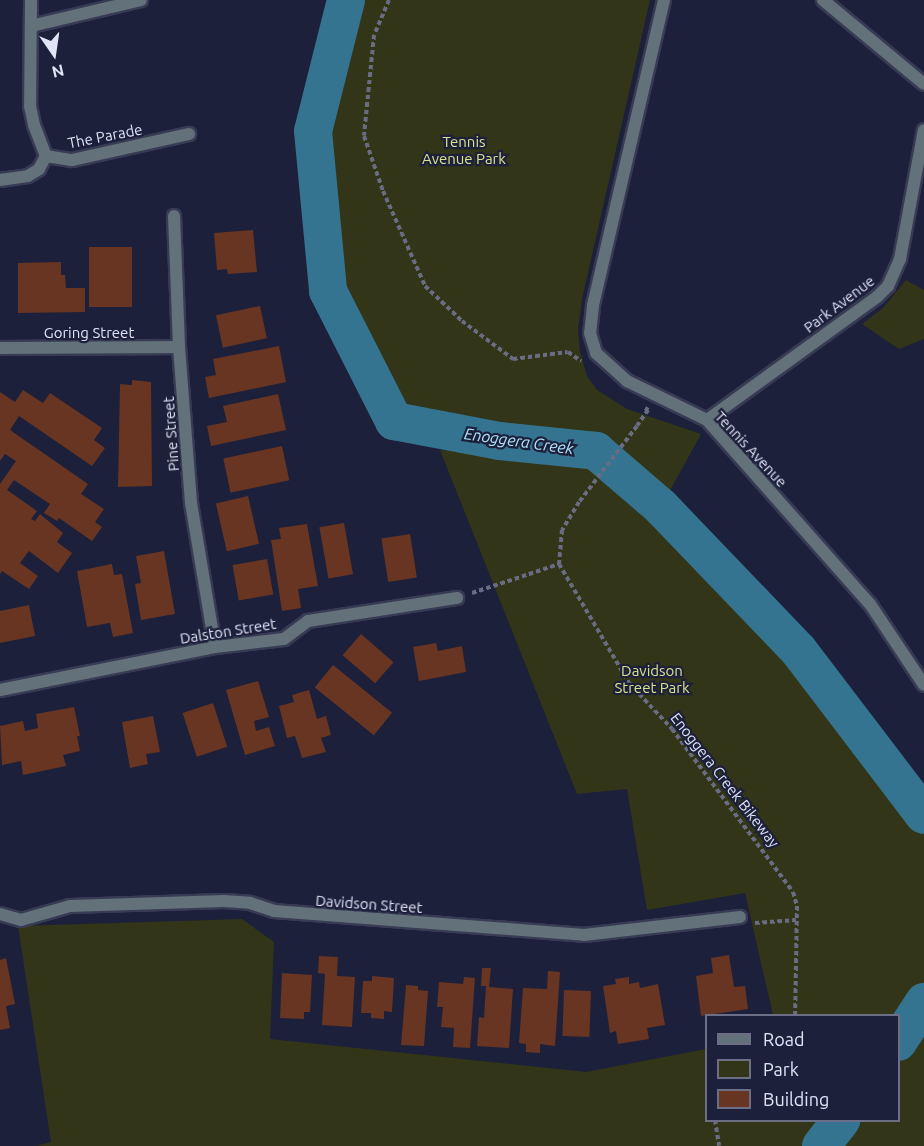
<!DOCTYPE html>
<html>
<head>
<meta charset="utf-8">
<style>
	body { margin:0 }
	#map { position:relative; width:924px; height:1146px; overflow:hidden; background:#1d203a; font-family:Ubuntu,sans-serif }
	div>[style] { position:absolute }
	.green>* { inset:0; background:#323517 }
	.river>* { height:38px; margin:-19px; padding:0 19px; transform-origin:19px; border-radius:19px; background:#347490 }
	.building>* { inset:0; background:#673521; transform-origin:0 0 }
	.path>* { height:4px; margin-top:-2px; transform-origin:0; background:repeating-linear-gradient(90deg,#696c83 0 4.5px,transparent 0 7.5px) }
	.roads { filter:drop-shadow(2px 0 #383b54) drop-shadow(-2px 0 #383b54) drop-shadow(0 2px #383b54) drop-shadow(0 -2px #383b54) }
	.service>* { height:12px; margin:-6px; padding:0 6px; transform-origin:6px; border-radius:6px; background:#62717a }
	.minor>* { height:12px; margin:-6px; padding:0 6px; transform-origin:6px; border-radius:6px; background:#62717a }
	span { translate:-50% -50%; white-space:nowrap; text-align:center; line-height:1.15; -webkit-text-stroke:4.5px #1d203a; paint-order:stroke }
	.street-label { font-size:15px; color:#e1e4f6 }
	.park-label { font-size:15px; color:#dae28d }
	.water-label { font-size:16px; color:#afe3fd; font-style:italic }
	.legend { position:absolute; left:705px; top:1014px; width:195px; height:108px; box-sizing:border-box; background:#1d203a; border:2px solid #6b6e85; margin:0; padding:8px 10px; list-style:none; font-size:18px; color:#e1e4f6 }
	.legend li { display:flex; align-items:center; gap:12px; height:30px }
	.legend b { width:30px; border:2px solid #6b6e85 }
	.north { position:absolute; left:24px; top:24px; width:60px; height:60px; -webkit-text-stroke:4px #1d203a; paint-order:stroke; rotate:167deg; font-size:16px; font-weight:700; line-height:24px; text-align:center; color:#e1e4f6 }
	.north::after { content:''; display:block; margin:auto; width:21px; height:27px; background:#e1e4f6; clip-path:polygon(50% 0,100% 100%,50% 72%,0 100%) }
</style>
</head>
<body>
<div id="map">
	<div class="green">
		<div style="clip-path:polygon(346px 0,650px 0,582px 299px,578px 330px,580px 352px,587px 376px,597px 390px,627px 409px,701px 434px,661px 507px,596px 451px,500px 441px,394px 421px,328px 291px,313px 131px)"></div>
		<div style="clip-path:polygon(906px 280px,924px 290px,924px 339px,899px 349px,862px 324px,883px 308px)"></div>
		<div style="clip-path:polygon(440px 450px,602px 464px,779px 650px,883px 790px,924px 800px,924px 1146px,36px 1146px,51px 1142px,18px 926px,242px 919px,274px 942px,270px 1039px,586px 1072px,706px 1049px,706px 1120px,898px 1120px,898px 1016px,773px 1015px,745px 893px,647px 910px,627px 789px,577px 794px)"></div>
	</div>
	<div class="river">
		<div style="left:346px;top:0;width:135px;rotate:104.1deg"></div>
		<div style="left:313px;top:131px;width:161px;rotate:84.6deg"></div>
		<div style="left:328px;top:291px;width:146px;rotate:63.1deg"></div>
		<div style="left:394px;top:421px;width:108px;rotate:10.7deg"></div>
		<div style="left:500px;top:441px;width:97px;rotate:5.9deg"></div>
		<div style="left:596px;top:451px;width:86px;rotate:40.7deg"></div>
		<div style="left:661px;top:507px;width:199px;rotate:46.2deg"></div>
		<div style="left:799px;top:651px;width:206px;rotate:52.7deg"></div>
		<div style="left:898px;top:1042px;width:48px;rotate:-57deg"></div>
		<div style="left:821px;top:1146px;width:33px;rotate:-52deg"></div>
	</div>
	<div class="building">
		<div style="clip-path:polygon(253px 230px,257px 272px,228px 274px,227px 269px,217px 270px,214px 233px)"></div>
		<div style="left:132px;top:247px;width:60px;height:43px;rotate:90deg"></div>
		<div style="clip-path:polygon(61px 262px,61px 275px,65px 275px,66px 288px,85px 288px,85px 312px,18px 313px,18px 263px)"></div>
		<div style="left:260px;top:306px;width:33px;height:45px;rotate:78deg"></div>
		<div style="clip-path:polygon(279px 346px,286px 382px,209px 398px,205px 377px,216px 375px,213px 359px)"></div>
		<div style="clip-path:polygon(132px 380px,151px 382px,152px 486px,118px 487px,120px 384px,132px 385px)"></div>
		<div style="clip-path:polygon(23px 390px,43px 403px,50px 393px,102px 428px,94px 440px,105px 448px,92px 466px,19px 416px,10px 430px,88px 484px,81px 494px,104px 509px,95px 522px,102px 527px,92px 541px,59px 518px,57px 521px,44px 513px,50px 504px,14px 480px,7px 490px,37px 511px,31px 519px,35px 521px,40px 514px,63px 533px,57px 542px,72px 553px,58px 573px,29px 551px,20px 563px,38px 576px,29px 589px,2px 571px,0 574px,0 484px,16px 461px,5px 454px,0 461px,0 392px,15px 402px)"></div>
		<div style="clip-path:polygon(278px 394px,286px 430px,211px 446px,207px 426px,227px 422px,223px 406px)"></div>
		<div style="left:282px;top:446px;width:35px;height:60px;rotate:78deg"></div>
		<div style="left:248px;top:496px;width:49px;height:33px;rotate:77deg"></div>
		<div style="left:344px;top:523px;width:52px;height:25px;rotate:80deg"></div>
		<div style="clip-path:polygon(307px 524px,318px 586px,298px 589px,301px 608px,282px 611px,271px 540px,281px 539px,279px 528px)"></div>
		<div style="left:410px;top:534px;width:44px;height:29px;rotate:81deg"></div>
		<div style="clip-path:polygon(164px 551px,175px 614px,141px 620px,135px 584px,141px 583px,136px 556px)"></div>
		<div style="left:267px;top:559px;width:36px;height:35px;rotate:80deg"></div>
		<div style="clip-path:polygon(112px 564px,114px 575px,122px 574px,133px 633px,113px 637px,110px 623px,87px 627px,77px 571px)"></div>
		<div style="clip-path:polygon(29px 605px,35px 636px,0 643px,0 611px)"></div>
		<div style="left:361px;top:634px;width:43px;height:28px;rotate:41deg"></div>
		<div style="clip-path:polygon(436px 643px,438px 651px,462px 646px,466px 672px,419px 681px,413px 647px)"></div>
		<div style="left:333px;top:665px;width:76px;height:29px;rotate:39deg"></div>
		<div style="clip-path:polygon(258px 681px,269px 717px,254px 721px,256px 731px,269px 727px,275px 746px,245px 755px,226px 690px)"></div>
		<div style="clip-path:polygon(309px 690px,317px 719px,326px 716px,331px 735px,321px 738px,326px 752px,302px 758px,295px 736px,287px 738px,279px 706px,294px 702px,292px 695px)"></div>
		<div style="left:213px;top:703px;width:46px;height:32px;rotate:72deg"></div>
		<div style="clip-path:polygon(74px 707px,80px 736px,77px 736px,80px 751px,63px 755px,66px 766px,23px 775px,21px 761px,2px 765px,0 726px,23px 721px,25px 731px,38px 728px,36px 714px)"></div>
		<div style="clip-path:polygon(153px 716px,160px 752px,146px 754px,148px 764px,130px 768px,122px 722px)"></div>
		<div style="clip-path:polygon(729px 955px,734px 987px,745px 986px,748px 1009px,701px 1016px,696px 976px,713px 973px,711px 958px)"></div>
		<div style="clip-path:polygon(319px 956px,338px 957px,337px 976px,355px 977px,352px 1027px,322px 1025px,325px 974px,318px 973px)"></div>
		<div style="clip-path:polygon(6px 958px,15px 1004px,6px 1006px,10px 1028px,0 1030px,0 960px)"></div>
		<div style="clip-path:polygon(482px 968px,491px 968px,489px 987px,513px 989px,509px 1048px,477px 1046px,479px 1017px,484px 1018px,486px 986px,481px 986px)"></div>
		<div style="clip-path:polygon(548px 971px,560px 972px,555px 1046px,540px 1044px,540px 1053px,526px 1052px,526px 1044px,519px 1043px,523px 988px,547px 989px)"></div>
		<div style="clip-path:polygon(282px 973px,312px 975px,310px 1012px,304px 1012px,304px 1019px,280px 1018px)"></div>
		<div style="clip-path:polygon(372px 976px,394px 978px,392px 1012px,384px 1011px,384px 1019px,371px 1018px,371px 1013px,361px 1013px,363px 981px,372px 981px)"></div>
		<div style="clip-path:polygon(464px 977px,475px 978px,470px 1048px,453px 1047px,454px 1028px,441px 1027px,443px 1007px,437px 1007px,439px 982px,463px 984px)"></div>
		<div style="clip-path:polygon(629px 977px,629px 984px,639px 982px,640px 988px,658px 984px,665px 1025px,647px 1028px,649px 1039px,618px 1044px,616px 1031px,610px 1033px,603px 986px,616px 984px,615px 979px)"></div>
		<div style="clip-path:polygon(406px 985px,418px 986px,418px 990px,428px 991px,424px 1046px,401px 1045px)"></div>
		<div style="left:564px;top:990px;width:27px;height:46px;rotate:2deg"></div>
	</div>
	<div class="path">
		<div style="left:389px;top:0;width:38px;rotate:113deg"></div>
		<div style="left:374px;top:35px;width:101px;rotate:95.7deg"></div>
		<div style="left:364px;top:136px;width:58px;rotate:70.9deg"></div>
		<div style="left:383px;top:191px;width:104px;rotate:66.1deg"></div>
		<div style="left:425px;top:286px;width:51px;rotate:43.4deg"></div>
		<div style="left:462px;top:321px;width:64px;rotate:36.7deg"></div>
		<div style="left:513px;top:359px;width:55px;rotate:-7.3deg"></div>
		<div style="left:568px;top:352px;width:16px;rotate:35deg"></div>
		<div style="left:645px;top:408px;width:4px;rotate:34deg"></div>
		<div style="left:648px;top:410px;width:19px;rotate:125deg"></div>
		<div style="left:637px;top:426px;width:96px;rotate:127.3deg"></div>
		<div style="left:579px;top:502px;width:33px;rotate:121deg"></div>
		<div style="left:562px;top:530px;width:34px;rotate:95deg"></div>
		<div style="left:559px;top:564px;width:138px;rotate:59.5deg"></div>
		<div style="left:629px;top:683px;width:63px;rotate:46.9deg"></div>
		<div style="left:672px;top:729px;width:203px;rotate:53.4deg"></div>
		<div style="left:793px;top:892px;width:15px;rotate:74deg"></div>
		<div style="left:797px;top:906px;width:110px;rotate:91deg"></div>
		<div style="left:472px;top:593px;width:92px;rotate:-18.4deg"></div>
		<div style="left:755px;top:923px;width:41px;rotate:-4.2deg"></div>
		<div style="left:715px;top:1120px;width:26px;rotate:81deg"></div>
	</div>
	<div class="roads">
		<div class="service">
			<div style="left:31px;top:0;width:106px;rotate:90.5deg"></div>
			<div style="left:30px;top:106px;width:19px;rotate:78deg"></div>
			<div style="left:34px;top:125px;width:33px;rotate:69deg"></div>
			<div style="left:31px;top:26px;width:113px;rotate:-13.3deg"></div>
			<div style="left:0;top:180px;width:28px;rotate:-8deg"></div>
			<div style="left:28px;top:176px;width:13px;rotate:-32deg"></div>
			<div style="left:39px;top:169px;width:15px;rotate:-62deg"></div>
			<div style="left:46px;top:156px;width:26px;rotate:9deg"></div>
			<div style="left:72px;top:160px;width:120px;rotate:-12.5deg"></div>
			<div style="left:284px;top:639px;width:30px;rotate:-37deg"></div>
			<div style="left:308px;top:621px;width:151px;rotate:-8.8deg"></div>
		</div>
		<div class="minor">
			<div style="left:664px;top:0;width:314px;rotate:103.1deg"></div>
			<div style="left:593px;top:306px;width:27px;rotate:96deg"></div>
			<div style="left:590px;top:333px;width:21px;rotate:73deg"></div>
			<div style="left:596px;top:353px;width:42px;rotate:42.1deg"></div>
			<div style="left:627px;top:381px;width:89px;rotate:26deg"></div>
			<div style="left:707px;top:420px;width:246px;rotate:48.5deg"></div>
			<div style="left:870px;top:604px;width:97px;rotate:56.3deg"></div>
			<div style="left:823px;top:0;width:131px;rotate:39.7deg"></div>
			<div style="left:174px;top:216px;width:131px;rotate:87.8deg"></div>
			<div style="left:179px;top:347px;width:156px;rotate:85.6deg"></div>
			<div style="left:191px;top:503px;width:146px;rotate:80.5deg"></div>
			<div style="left:0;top:348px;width:179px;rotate:-0.3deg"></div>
			<div style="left:707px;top:420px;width:210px;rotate:-35.9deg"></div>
			<div style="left:877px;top:297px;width:16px;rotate:-45deg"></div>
			<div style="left:888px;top:286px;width:30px;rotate:-66deg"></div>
			<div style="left:900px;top:259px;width:131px;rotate:-79.5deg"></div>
			<div style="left:0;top:690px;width:219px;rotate:-11.3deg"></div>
			<div style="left:215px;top:647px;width:69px;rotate:-6.6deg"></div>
			<div style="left:0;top:914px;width:22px;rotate:16deg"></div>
			<div style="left:21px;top:920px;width:51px;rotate:-15.9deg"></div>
			<div style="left:70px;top:906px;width:154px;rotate:-1.9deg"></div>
			<div style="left:224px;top:901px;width:26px;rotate:4deg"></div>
			<div style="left:250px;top:903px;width:25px;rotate:18deg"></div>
			<div style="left:274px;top:911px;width:311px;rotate:4.4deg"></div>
			<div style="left:584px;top:935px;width:157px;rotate:-6.6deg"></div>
		</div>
	</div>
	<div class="street-label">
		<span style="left:105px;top:136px;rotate:-11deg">The Parade</span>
		<span style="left:839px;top:304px;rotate:-37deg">Park Avenue</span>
		<span style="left:89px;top:333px">Goring Street</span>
		<span style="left:171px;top:434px;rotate:-94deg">Pine Street</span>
		<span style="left:751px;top:449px;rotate:47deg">Tennis Avenue</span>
		<span style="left:228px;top:631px;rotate:-9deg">Dalston Street</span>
		<span style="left:725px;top:780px;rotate:52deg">Enoggera Creek Bikeway</span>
		<span style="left:369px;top:904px;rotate:4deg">Davidson Street</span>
	</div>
	<div class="park-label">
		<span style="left:464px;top:150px">Tennis<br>Avenue Park</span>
		<span style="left:652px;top:679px">Davidson<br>Street Park</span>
	</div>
	<div class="water-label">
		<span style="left:519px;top:441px;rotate:8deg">Enoggera Creek</span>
	</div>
	<ul class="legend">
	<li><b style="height:8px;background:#62717a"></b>Road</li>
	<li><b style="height:16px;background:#323517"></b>Park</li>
	<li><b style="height:16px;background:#673521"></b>Building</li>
	</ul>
	<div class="north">N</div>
</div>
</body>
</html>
